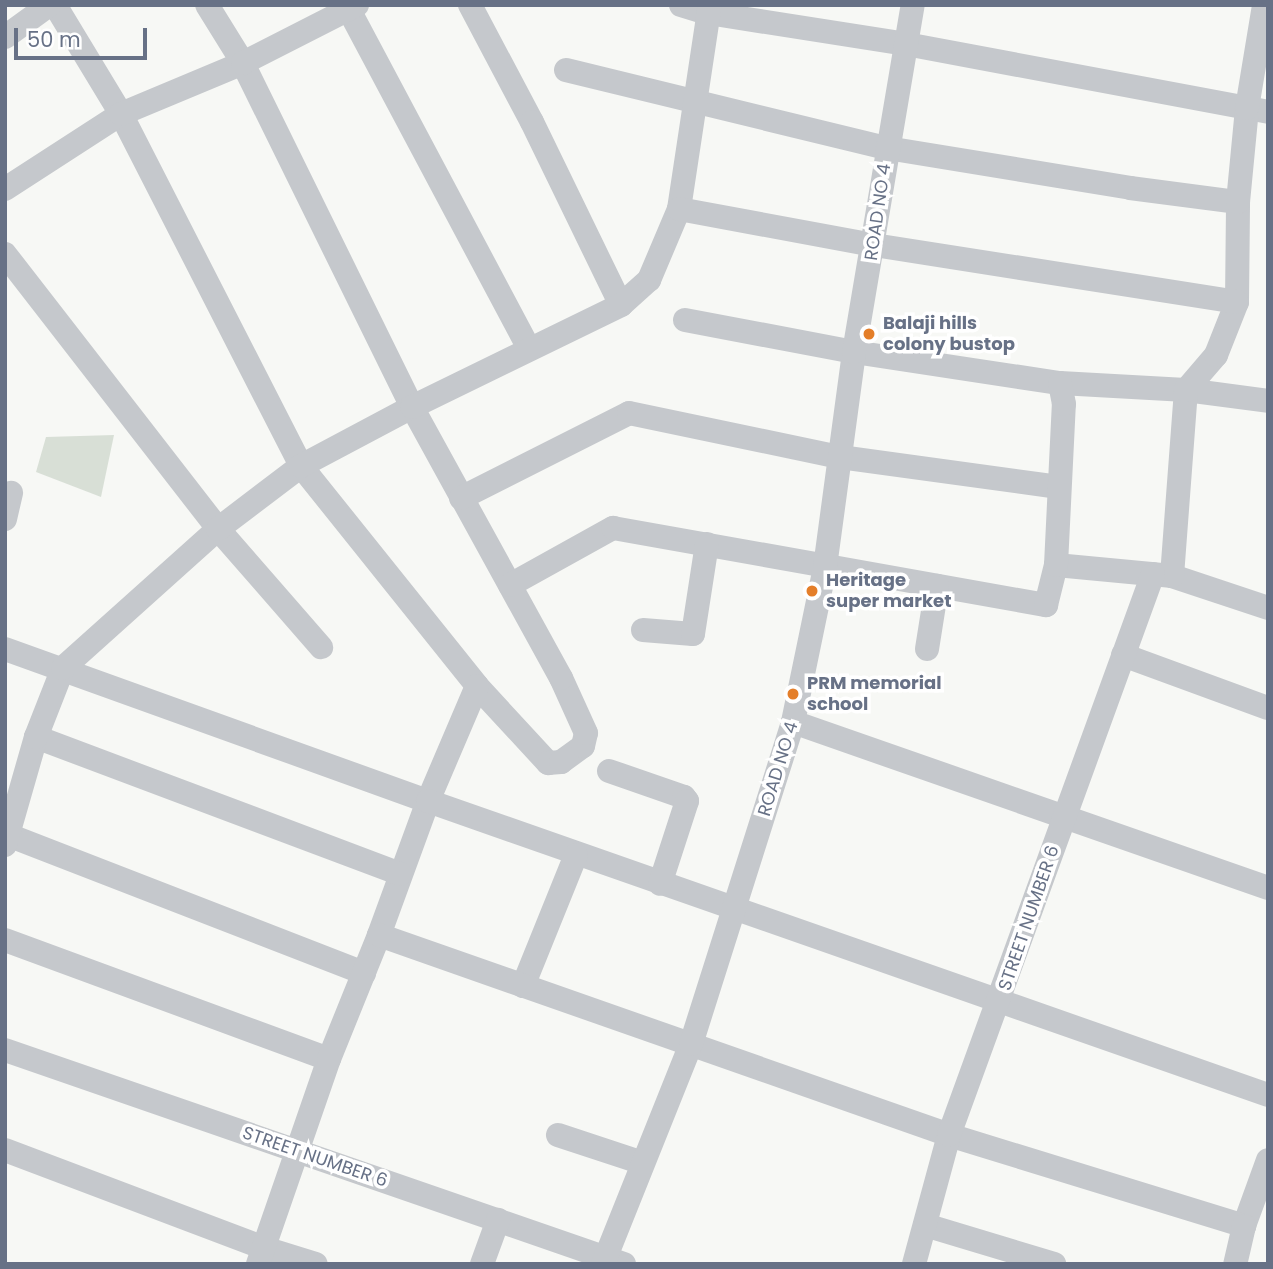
<!DOCTYPE html>
<html>
<head>
<meta charset="utf-8">
<style>
	body { margin:0 }
	#map { position:relative; width:1273px; height:1269px; overflow:hidden; background:#f7f8f5; font-family:Poppins,sans-serif }
	div>[style] { position:absolute }
	.green>* { inset:0; background:#d8dfd6 }
	.minor>* { height:24px; margin:-12px; padding:0 12px; transform-origin:12px; border-radius:12px; background:#c5c8cc }
	.dots>* { width:19px; height:19px; translate:-50% -50%; box-sizing:border-box; border:4px solid #fff; border-radius:50% }
	span { translate:-50% -50%; white-space:nowrap; text-align:center; line-height:1.15; -webkit-text-stroke:7px #fff; paint-order:stroke }
	.street-label { font-size:18px; color:#677186 }
	.poi-label { font-size:18px; color:#677186; font-weight:700 }
	.left { translate:0 -50%; text-align:left }
	.frame { position:absolute; inset:0; border:7px solid #677186; pointer-events:none }
	.scale { position:absolute; left:14px; top:28px; width:133px; height:32px; box-sizing:border-box; border:4px solid #677186; border-top:0; padding-left:9px; font-size:21px; line-height:24px; white-space:nowrap; color:#677186; -webkit-text-stroke:5px #fff; paint-order:stroke }
</style>
</head>
<body>
<div id="map">
	<div class="green">
		<div style="clip-path:polygon(114px 435px,101px 497px,36px 472px,46px 437px)"></div>
	</div>
	<div class="minor">
		<div style="left:55px;top:5px;width:127px;rotate:58.8deg"></div>
		<div style="left:121px;top:114px;width:395px;rotate:62.9deg"></div>
		<div style="left:301px;top:466px;width:282px;rotate:51.3deg"></div>
		<div style="left:477px;top:686px;width:105px;rotate:47.3deg"></div>
		<div style="left:548px;top:763px;width:13px;rotate:-4deg"></div>
		<div style="left:561px;top:762px;width:27px;rotate:-36deg"></div>
		<div style="left:583px;top:746px;width:13px;rotate:-77deg"></div>
		<div style="left:586px;top:733px;width:60px;rotate:-114.4deg"></div>
		<div style="left:561px;top:678px;width:309px;rotate:-118.8deg"></div>
		<div style="left:412px;top:407px;width:383px;rotate:-116.2deg"></div>
		<div style="left:243px;top:63px;width:68px;rotate:-121.8deg"></div>
		<div style="left:470px;top:5px;width:132px;rotate:62.1deg"></div>
		<div style="left:532px;top:122px;width:203px;rotate:64.1deg"></div>
		<div style="left:681px;top:5px;width:28px;rotate:17deg"></div>
		<div style="left:708px;top:13px;width:200px;rotate:8.9deg"></div>
		<div style="left:906px;top:44px;width:368px;rotate:10.6deg"></div>
		<div style="left:349px;top:10px;width:384px;rotate:62deg"></div>
		<div style="left:5px;top:37px;width:54px;rotate:-36deg"></div>
		<div style="left:566px;top:70px;width:330px;rotate:13.7deg"></div>
		<div style="left:887px;top:148px;width:246px;rotate:9.3deg"></div>
		<div style="left:1130px;top:188px;width:109px;rotate:7.4deg"></div>
		<div style="left:5px;top:189px;width:138px;rotate:-32.9deg"></div>
		<div style="left:121px;top:114px;width:132px;rotate:-22.7deg"></div>
		<div style="left:243px;top:63px;width:128px;rotate:-27deg"></div>
		<div style="left:679px;top:209px;width:206px;rotate:-81.4deg"></div>
		<div style="left:5px;top:254px;width:348px;rotate:52.2deg"></div>
		<div style="left:218px;top:529px;width:157px;rotate:48.9deg"></div>
		<div style="left:685px;top:320px;width:172px;rotate:10.7deg"></div>
		<div style="left:854px;top:352px;width:208px;rotate:8.6deg"></div>
		<div style="left:1060px;top:383px;width:126px;rotate:3.2deg"></div>
		<div style="left:1186px;top:390px;width:83px;rotate:7.6deg"></div>
		<div style="left:461px;top:498px;width:188px;rotate:-26.8deg"></div>
		<div style="left:629px;top:413px;width:216px;rotate:11.8deg"></div>
		<div style="left:840px;top:457px;width:221px;rotate:7.8deg"></div>
		<div style="left:5px;top:519px;width:27px;rotate:-77deg"></div>
		<div style="left:1056px;top:565px;width:117px;rotate:5.4deg"></div>
		<div style="left:1172px;top:576px;width:101px;rotate:18.4deg"></div>
		<div style="left:1172px;top:576px;width:187px;rotate:-85.7deg"></div>
		<div style="left:1186px;top:390px;width:46px;rotate:-49.4deg"></div>
		<div style="left:1216px;top:355px;width:57px;rotate:-68.4deg"></div>
		<div style="left:1237px;top:302px;width:100px;rotate:-89.4deg"></div>
		<div style="left:1238px;top:202px;width:94px;rotate:-84.5deg"></div>
		<div style="left:1247px;top:108px;width:104px;rotate:-80.6deg"></div>
		<div style="left:510px;top:585px;width:118px;rotate:-29deg"></div>
		<div style="left:613px;top:528px;width:440px;rotate:10.1deg"></div>
		<div style="left:1046px;top:605px;width:41px;rotate:-76deg"></div>
		<div style="left:1056px;top:565px;width:161px;rotate:-87.2deg"></div>
		<div style="left:1064px;top:404px;width:21px;rotate:-101deg"></div>
		<div style="left:643px;top:630px;width:50px;rotate:4.6deg"></div>
		<div style="left:693px;top:634px;width:91px;rotate:-81.2deg"></div>
		<div style="left:5px;top:649px;width:449px;rotate:19.8deg"></div>
		<div style="left:428px;top:801px;width:143px;rotate:110.1deg"></div>
		<div style="left:927px;top:649px;width:64px;rotate:-81deg"></div>
		<div style="left:1123px;top:655px;width:154px;rotate:20.1deg"></div>
		<div style="left:477px;top:686px;width:125px;rotate:113.1deg"></div>
		<div style="left:428px;top:801px;width:890px;rotate:19.29deg"></div>
		<div style="left:793px;top:722px;width:503px;rotate:19.26deg"></div>
		<div style="left:36px;top:737px;width:389px;rotate:20.6deg"></div>
		<div style="left:609px;top:771px;width:79px;rotate:19.1deg"></div>
		<div style="left:684px;top:797px;width:5px;rotate:53deg"></div>
		<div style="left:687px;top:801px;width:87px;rotate:108deg"></div>
		<div style="left:8px;top:835px;width:382px;rotate:21.2deg"></div>
		<div style="left:5px;top:845px;width:112px;rotate:-74deg"></div>
		<div style="left:36px;top:737px;width:74px;rotate:-68.6deg"></div>
		<div style="left:63px;top:668px;width:208px;rotate:-41.9deg"></div>
		<div style="left:218px;top:529px;width:104px;rotate:-37.2deg"></div>
		<div style="left:301px;top:466px;width:126px;rotate:-28deg"></div>
		<div style="left:412px;top:407px;width:233px;rotate:-26deg"></div>
		<div style="left:621px;top:305px;width:38px;rotate:-42deg"></div>
		<div style="left:649px;top:280px;width:77px;rotate:-67.1deg"></div>
		<div style="left:679px;top:209px;width:198px;rotate:10.5deg"></div>
		<div style="left:874px;top:245px;width:367px;rotate:8.9deg"></div>
		<div style="left:5px;top:940px;width:345px;rotate:20.2deg"></div>
		<div style="left:523px;top:986px;width:141px;rotate:-68deg"></div>
		<div style="left:5px;top:1050px;width:655px;rotate:19.07deg"></div>
		<div style="left:558px;top:1135px;width:89px;rotate:18.2deg"></div>
		<div style="left:5px;top:1150px;width:277px;rotate:20.7deg"></div>
		<div style="left:264px;top:1248px;width:54px;rotate:17.1deg"></div>
		<div style="left:925px;top:1225px;width:135px;rotate:16.8deg"></div>
		<div style="left:1244px;top:1226px;width:70px;rotate:-70deg"></div>
		<div style="left:258px;top:1264px;width:217px;rotate:-70.9deg"></div>
		<div style="left:329px;top:1059px;width:134px;rotate:-68deg"></div>
		<div style="left:379px;top:935px;width:604px;rotate:19.33deg"></div>
		<div style="left:949px;top:1135px;width:309px;rotate:17.1deg"></div>
		<div style="left:1244px;top:1226px;width:39px;rotate:103deg"></div>
		<div style="left:482px;top:1264px;width:47px;rotate:-70deg"></div>
		<div style="left:603px;top:1264px;width:237px;rotate:-68.2deg"></div>
		<div style="left:691px;top:1044px;width:338px;rotate:-72.4deg"></div>
		<div style="left:793px;top:722px;width:158px;rotate:-78.3deg"></div>
		<div style="left:825px;top:567px;width:217px;rotate:-82.3deg"></div>
		<div style="left:854px;top:352px;width:352px;rotate:-80.4deg"></div>
		<div style="left:914px;top:1264px;width:134px;rotate:-74.8deg"></div>
		<div style="left:949px;top:1135px;width:597px;rotate:-70.02deg"></div>
	</div>
	<div class="dots">
		<div style="left:869px;top:334px;background:#e47e29"></div>
		<div style="left:812px;top:591px;background:#e47e29"></div>
		<div style="left:793px;top:694px;background:#e47e29"></div>
	</div>
	<div class="street-label">
		<span style="left:878px;top:212px;rotate:-82deg">ROAD NO 4</span>
		<span style="left:778px;top:769px;rotate:-73deg">ROAD NO 4</span>
		<span style="left:1029px;top:918px;rotate:-71deg">STREET NUMBER 6</span>
		<span style="left:315px;top:1157px;rotate:19deg">STREET NUMBER 6</span>
	</div>
	<div class="poi-label">
		<span class="left" style="left:883px;top:334px">Balaji hills<br>colony bustop</span>
		<span class="left" style="left:826px;top:591px">Heritage<br>super market</span>
		<span class="left" style="left:807px;top:694px">PRM memorial<br>school</span>
	</div>
	<div class="frame"></div>
	<div class="scale">50 m</div>
</div>
</body>
</html>
